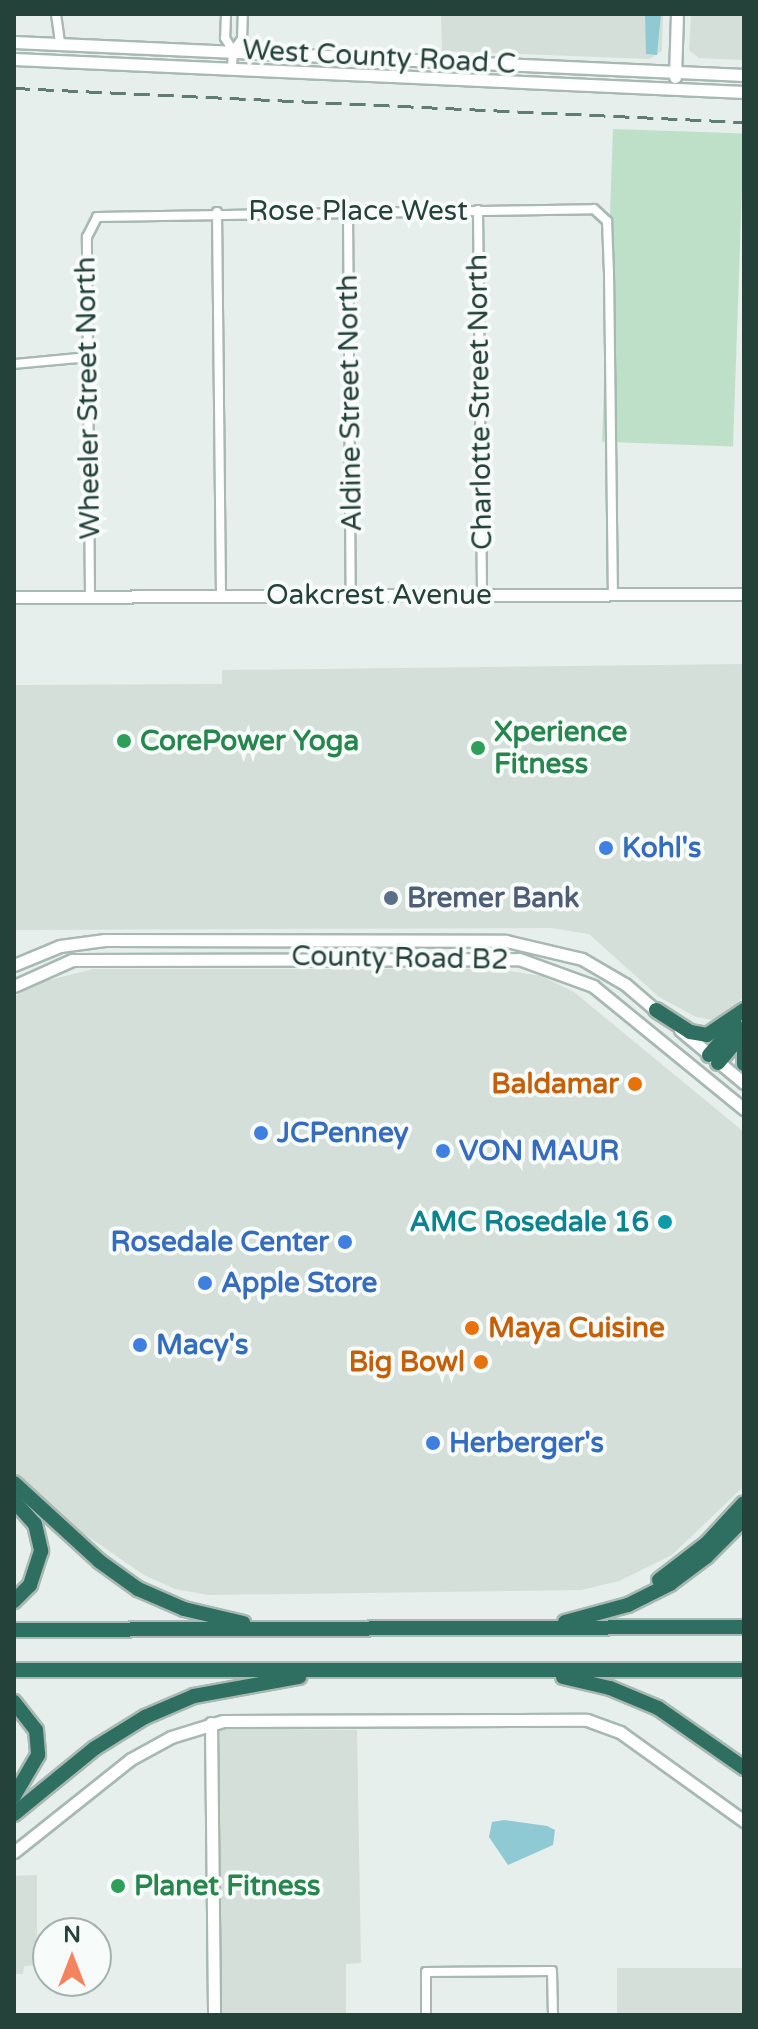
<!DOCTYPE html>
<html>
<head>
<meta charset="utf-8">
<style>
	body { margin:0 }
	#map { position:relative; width:758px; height:2029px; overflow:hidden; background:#e6efeb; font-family:"Varela Round",sans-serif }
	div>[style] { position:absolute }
	.built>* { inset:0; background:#d4dfda; transform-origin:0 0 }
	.green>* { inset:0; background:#bfe0c8; transform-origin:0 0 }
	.water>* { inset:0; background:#8ec9d4 }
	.roads { filter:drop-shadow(2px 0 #a8b8b2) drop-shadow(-2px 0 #a8b8b2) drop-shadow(0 2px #a8b8b2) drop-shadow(0 -2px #a8b8b2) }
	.street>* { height:8px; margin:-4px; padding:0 4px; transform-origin:4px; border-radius:4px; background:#fff }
	.secondary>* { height:11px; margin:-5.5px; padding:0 5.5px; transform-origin:5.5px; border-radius:5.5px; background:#fff }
	.highway>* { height:14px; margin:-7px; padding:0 7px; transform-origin:7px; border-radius:7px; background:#2f6f62 }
	.rail>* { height:3px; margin-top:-1.5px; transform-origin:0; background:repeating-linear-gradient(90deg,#5f7d75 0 16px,transparent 0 24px) }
	.dots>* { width:22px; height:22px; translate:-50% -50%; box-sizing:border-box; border:4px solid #f7fbf9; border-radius:50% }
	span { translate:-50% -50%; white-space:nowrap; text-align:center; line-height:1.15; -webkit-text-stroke:8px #f7fbf9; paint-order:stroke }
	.street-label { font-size:28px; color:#24423a }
	.leisure-label { font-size:28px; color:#27864d; font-weight:700 }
	.left { translate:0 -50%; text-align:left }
	.shop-label { font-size:28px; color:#366cbe; font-weight:700 }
	.right { translate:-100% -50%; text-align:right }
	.service-label { font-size:28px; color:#4e5e75; font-weight:700 }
	.food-label { font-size:28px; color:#c56008; font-weight:700 }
	.culture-label { font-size:28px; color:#0d838f; font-weight:700 }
	.frame { position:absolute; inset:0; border:16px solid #24423a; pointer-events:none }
	.north { position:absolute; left:32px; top:1917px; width:80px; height:80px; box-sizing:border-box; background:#f7fbf9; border:2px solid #a3b1ad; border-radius:50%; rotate:0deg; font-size:22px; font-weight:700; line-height:32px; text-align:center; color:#24423a }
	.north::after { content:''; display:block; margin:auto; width:28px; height:36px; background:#f4845f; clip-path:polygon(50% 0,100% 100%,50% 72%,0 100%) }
</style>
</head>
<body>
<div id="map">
	<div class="built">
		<div style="clip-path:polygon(441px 14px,663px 14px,662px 51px,649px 59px,442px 51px)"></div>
		<div style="clip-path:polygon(691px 14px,744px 14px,744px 60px,699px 58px,689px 50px)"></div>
		<div style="clip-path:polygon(744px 664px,744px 997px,713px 1020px,696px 1017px,659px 997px,589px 934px,551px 928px,14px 930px,14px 685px,222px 684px,222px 670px)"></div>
		<div style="clip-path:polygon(93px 969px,497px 969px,541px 976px,574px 992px,744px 1132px,744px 1486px,672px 1555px,619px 1581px,581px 1590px,208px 1595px,175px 1589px,144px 1575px,83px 1533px,14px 1474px,14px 997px,37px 983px)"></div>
		<div style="clip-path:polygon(224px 1728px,357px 1730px,361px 1963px,346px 1964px,346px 2015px,221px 2015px,218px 1731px)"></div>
		<div style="clip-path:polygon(37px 1875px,37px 1965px,24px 1966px,23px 1974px,14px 1974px,14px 1876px)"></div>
		<div style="left:744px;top:1968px;width:47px;height:127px;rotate:90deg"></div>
	</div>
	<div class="green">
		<div style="left:613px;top:129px;width:131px;height:313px;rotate:2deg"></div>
	</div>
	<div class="water">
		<div style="clip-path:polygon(645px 14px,661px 14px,657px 55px,646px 54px)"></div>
		<div style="clip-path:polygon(504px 1820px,547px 1826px,555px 1830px,553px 1845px,508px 1865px,489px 1837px,492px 1822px)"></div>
	</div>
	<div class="roads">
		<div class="street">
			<div style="left:56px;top:14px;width:28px;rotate:82deg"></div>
			<div style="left:226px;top:14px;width:24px;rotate:92deg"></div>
			<div style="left:225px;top:38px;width:15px;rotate:58deg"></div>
			<div style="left:232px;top:68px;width:17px;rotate:-87deg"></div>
			<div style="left:233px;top:51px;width:15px;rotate:-53deg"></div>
			<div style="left:242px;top:39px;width:25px;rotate:-88deg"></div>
			<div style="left:478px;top:210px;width:385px;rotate:89.4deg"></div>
			<div style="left:348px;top:211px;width:384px;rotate:89.6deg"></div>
			<div style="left:217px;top:212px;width:384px;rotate:89.4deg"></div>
			<div style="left:14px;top:364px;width:74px;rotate:-5.4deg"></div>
			<div style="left:90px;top:596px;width:359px;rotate:-90.5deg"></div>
			<div style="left:87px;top:237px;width:22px;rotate:-63deg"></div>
			<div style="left:97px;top:217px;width:497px;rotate:-0.9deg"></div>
			<div style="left:594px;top:209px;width:18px;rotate:43deg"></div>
			<div style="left:607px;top:221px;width:51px;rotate:87.8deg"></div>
			<div style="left:609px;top:272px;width:322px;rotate:89.3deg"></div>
			<div style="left:426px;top:2015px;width:43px;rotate:-90deg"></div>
			<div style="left:426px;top:1972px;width:126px;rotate:-0.5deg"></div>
			<div style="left:552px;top:1971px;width:44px;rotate:88.7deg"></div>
		</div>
		<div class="secondary">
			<div style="left:14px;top:42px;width:731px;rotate:2.59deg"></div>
			<div style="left:14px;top:59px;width:731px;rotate:2.59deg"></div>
			<div style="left:675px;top:77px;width:63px;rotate:-88.2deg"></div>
			<div style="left:14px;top:597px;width:730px;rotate:-0.24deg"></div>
			<div style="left:14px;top:965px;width:50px;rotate:-22.4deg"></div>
			<div style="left:60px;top:946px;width:45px;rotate:-7.6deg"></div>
			<div style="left:105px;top:940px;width:401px;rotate:0.1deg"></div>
			<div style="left:506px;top:941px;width:78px;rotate:13.3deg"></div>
			<div style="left:582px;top:959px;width:50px;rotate:30.2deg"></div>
			<div style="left:625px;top:984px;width:46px;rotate:40.6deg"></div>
			<div style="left:14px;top:986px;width:64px;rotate:-24.1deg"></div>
			<div style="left:72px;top:960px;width:447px;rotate:-0.1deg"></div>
			<div style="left:519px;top:959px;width:79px;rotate:20deg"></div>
			<div style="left:593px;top:986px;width:195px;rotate:39.2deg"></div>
			<div style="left:680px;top:1030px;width:83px;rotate:39.6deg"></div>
			<div style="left:211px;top:1723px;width:292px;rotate:89.4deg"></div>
			<div style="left:14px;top:1852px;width:149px;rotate:-38.5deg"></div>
			<div style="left:131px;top:1759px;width:46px;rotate:-28.8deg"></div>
			<div style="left:171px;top:1737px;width:54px;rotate:-17.1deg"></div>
			<div style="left:223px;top:1721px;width:364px;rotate:-0.2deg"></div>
			<div style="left:587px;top:1720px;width:35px;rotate:20deg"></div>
			<div style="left:620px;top:1732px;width:153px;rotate:35.7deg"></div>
		</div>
		<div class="highway">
			<div style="left:656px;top:1010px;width:40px;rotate:32.9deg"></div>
			<div style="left:690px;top:1032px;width:17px;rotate:10deg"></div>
			<div style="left:707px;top:1035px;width:45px;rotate:-34deg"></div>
			<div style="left:744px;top:1043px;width:21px;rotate:90deg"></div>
			<div style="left:709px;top:1055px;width:40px;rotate:-49deg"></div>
			<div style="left:718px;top:1063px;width:40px;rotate:-50deg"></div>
			<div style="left:14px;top:1483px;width:115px;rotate:42.5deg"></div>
			<div style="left:99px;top:1561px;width:48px;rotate:35.7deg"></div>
			<div style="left:138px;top:1589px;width:50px;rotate:23.5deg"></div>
			<div style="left:184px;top:1609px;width:61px;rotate:13.3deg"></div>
			<div style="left:14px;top:1501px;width:31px;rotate:48deg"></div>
			<div style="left:35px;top:1524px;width:28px;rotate:77deg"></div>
			<div style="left:41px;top:1551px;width:36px;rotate:108deg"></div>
			<div style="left:30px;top:1585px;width:23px;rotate:135deg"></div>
			<div style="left:659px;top:1580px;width:61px;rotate:-37.6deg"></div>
			<div style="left:707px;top:1543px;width:54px;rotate:-47.2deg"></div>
			<div style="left:565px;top:1622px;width:65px;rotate:-15.1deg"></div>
			<div style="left:628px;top:1605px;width:47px;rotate:-26.6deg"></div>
			<div style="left:670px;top:1584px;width:45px;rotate:-36.9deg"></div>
			<div style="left:706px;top:1557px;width:54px;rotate:-45deg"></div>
			<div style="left:14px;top:1630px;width:730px;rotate:-0.24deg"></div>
			<div style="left:14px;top:1670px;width:730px"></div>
			<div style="left:563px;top:1677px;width:48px;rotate:13.2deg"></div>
			<div style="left:610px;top:1688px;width:52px;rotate:22.6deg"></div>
			<div style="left:658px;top:1708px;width:105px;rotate:34.9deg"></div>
			<div style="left:14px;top:1702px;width:36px;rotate:52deg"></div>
			<div style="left:36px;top:1730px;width:25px;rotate:85deg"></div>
			<div style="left:38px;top:1755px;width:48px;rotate:120.3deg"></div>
			<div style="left:14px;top:1814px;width:104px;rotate:-39.2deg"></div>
			<div style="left:95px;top:1748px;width:59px;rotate:-31.8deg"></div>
			<div style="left:145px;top:1717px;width:53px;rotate:-23.2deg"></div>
			<div style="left:194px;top:1696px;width:107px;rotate:-10.3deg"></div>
		</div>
	</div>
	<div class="rail">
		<div style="left:14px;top:88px;width:731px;rotate:2.67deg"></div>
	</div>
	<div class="dots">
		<div style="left:124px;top:741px;background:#2e9e5b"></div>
		<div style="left:478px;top:748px;background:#2e9e5b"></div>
		<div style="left:606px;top:848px;background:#3f7fe0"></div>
		<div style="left:391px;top:898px;background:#5c6f8a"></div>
		<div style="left:635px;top:1084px;background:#e8710a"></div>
		<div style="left:261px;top:1133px;background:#3f7fe0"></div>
		<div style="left:443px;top:1151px;background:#3f7fe0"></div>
		<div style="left:665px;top:1222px;background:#0f9aa8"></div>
		<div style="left:345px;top:1242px;background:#3f7fe0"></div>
		<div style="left:205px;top:1283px;background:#3f7fe0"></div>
		<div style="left:472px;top:1328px;background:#e8710a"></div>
		<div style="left:140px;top:1345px;background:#3f7fe0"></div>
		<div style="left:481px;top:1362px;background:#e8710a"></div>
		<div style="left:433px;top:1443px;background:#3f7fe0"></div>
		<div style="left:118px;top:1886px;background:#2e9e5b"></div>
	</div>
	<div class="street-label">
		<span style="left:379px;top:57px;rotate:3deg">West County Road C</span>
		<span style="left:358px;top:211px">Rose Place West</span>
		<span style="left:88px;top:398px;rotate:-91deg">Wheeler Street North</span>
		<span style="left:480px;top:402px;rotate:-91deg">Charlotte Street North</span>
		<span style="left:350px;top:403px;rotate:-91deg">Aldine Street North</span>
		<span style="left:379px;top:595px">Oakcrest Avenue</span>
		<span style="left:400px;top:958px;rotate:1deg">County Road B2</span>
	</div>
	<div class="leisure-label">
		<span class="left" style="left:494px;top:748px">Xperience<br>Fitness</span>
		<span class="left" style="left:140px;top:741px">CorePower Yoga</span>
		<span class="left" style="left:134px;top:1886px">Planet Fitness</span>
	</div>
	<div class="shop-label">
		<span class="left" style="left:622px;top:848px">Kohl's</span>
		<span class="left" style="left:277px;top:1133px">JCPenney</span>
		<span class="left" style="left:459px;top:1151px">VON MAUR</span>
		<span class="right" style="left:329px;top:1242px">Rosedale Center</span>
		<span class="left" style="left:221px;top:1283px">Apple Store</span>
		<span class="left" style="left:156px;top:1345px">Macy's</span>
		<span class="left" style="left:449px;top:1443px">Herberger's</span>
	</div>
	<div class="service-label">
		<span class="left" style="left:407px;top:898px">Bremer Bank</span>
	</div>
	<div class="food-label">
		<span class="right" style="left:619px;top:1084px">Baldamar</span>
		<span class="left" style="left:488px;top:1328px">Maya Cuisine</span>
		<span class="right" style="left:465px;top:1362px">Big Bowl</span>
	</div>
	<div class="culture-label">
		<span class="right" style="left:649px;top:1222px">AMC Rosedale 16</span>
	</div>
	<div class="frame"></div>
	<div class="north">N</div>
</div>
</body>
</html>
